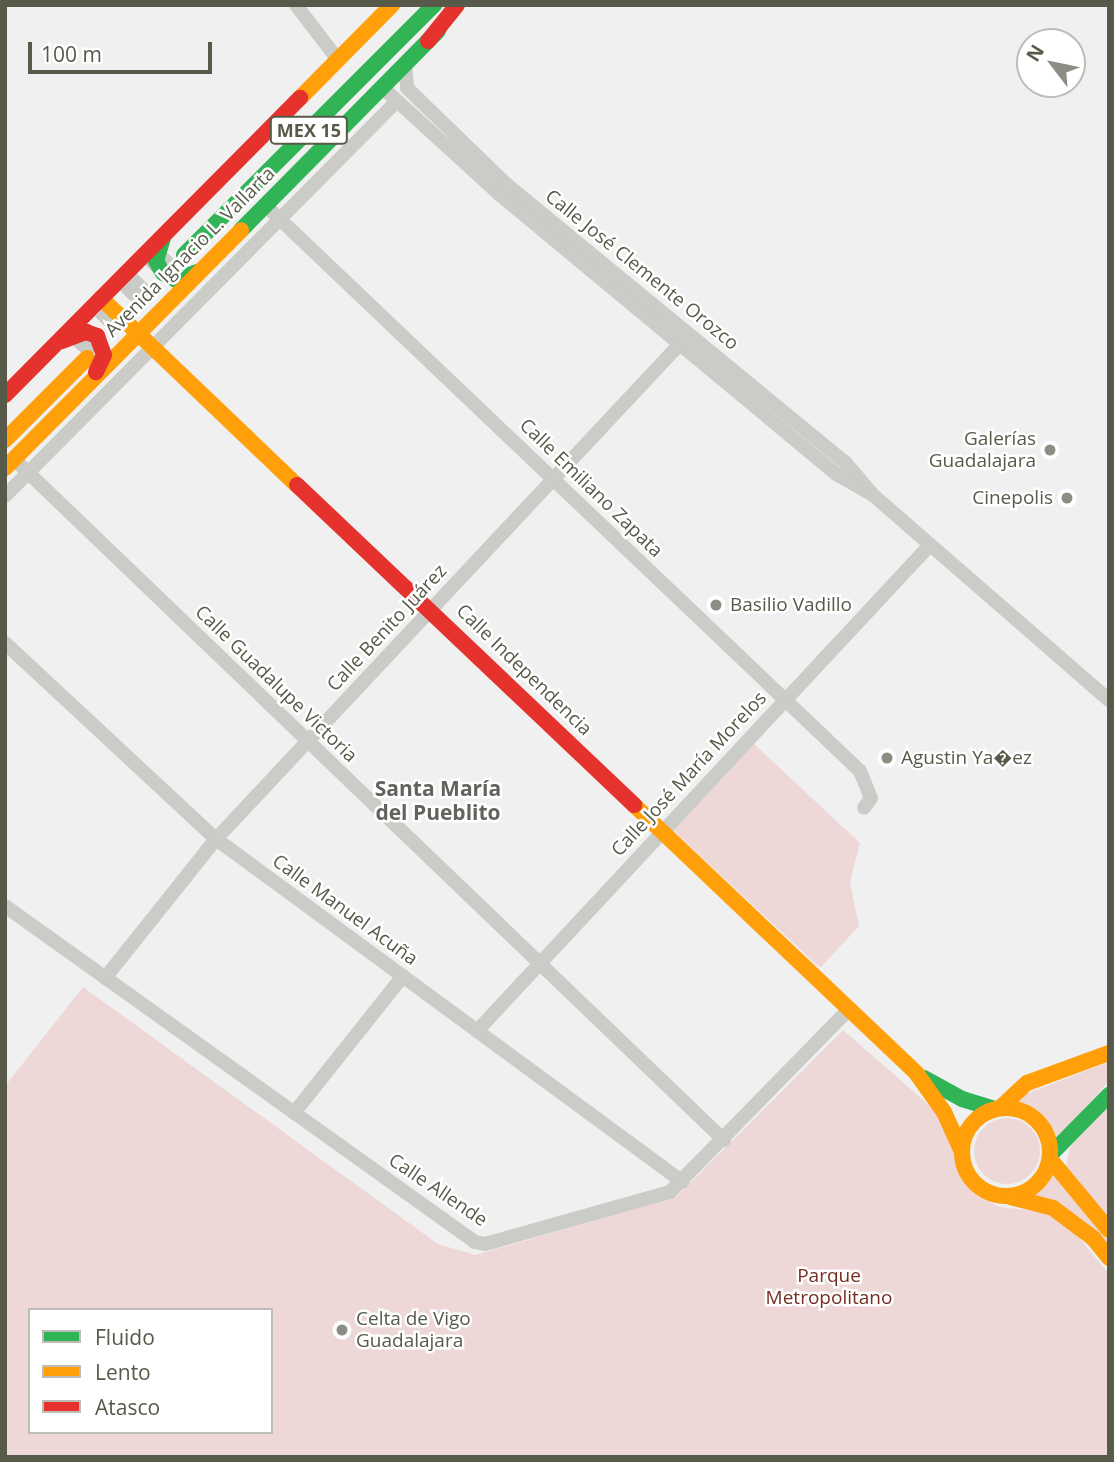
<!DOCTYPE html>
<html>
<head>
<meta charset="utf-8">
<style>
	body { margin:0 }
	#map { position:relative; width:1114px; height:1462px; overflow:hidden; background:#f0f0f0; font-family:"Open Sans",sans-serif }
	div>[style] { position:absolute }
	.green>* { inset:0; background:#edd8d7 }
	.round { border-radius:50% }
	.highway-tunnel>* { height:24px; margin-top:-12px; transform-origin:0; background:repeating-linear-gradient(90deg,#cacac6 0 24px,transparent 0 36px) }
	.street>* { height:14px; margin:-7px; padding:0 7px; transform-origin:7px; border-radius:7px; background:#cbcbc8 }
	.fast>* { height:16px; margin:-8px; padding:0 8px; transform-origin:8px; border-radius:8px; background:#30b455 }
	.slow>* { height:16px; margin:-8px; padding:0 8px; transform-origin:8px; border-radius:8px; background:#ff9f0a }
	.slow>.ring { margin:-8px; padding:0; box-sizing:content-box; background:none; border:16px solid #ff9f0a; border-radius:50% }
	.jam>* { height:16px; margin:-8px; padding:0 8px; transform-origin:8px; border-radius:8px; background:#e5322d }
	.dots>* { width:19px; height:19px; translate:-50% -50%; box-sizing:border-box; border:4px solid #fff; border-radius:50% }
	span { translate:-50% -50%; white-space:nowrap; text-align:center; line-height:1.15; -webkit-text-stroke:5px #fff; paint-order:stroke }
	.shield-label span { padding:2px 5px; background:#fff; border:2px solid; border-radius:5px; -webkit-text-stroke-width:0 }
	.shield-label { font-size:18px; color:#585a49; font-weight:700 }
	.street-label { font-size:19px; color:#585a49 }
	.poi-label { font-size:19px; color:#585a49 }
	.right { translate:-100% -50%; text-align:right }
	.left { translate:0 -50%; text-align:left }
	.park-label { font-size:19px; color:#742e22 }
	.neighbourhood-label { font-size:21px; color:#62635c; font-weight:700 }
	.frame { position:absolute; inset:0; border:7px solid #585a49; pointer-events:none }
	.legend { position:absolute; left:28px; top:1308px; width:245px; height:126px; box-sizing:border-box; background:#fff; border:2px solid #bcbdb6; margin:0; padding:9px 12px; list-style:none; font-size:21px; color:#585a49 }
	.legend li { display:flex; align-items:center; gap:14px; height:35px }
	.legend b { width:35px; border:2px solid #bcbdb6 }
	.north { position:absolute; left:1016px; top:28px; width:70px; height:70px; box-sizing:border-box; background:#fff; border:2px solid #bcbdb6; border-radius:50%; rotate:302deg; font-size:19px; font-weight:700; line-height:28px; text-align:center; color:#585a49 }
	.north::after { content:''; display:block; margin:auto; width:24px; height:32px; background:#8d8e83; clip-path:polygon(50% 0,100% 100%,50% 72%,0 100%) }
	.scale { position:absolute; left:28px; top:42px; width:184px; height:32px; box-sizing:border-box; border:4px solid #585a49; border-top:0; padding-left:9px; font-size:21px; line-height:24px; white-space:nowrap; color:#585a49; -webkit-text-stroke:5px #fff; paint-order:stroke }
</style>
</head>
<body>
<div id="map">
	<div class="green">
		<div style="clip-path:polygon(753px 743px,860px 843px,850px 882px,859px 926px,820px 968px,672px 829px)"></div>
		<div style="clip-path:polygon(evenodd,83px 987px,438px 1244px,475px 1255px,676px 1197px,843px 1030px,938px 1113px,965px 1184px,978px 1197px,1000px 1207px,1045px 1212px,1076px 1234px,1109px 1274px,1109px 1457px,5px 1457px,5px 1086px,83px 987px,30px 1310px,271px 1310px,271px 1432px,30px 1432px,30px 1310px)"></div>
		<div style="clip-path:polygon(1109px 1062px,1109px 1081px,1057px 1140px,1046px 1119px,1013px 1099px)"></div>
		<div style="clip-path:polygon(1109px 1105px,1109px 1221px,1066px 1166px,1070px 1147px)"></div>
		<div class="round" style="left:974px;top:1118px;width:66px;height:66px"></div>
		<div style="clip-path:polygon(1053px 1174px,1109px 1238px,1109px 1250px,1032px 1194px,1046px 1186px)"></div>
	</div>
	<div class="highway-tunnel">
		<div style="left:79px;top:351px;width:142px;rotate:-46.4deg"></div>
	</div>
	<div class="street">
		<div style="left:296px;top:5px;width:69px;rotate:52.6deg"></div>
		<div style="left:405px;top:64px;width:24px;rotate:85deg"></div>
		<div style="left:407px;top:88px;width:138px;rotate:44.1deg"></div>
		<div style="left:506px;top:184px;width:438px;rotate:39.4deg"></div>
		<div style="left:845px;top:462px;width:43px;rotate:49.7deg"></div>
		<div style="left:383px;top:88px;width:157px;rotate:42.4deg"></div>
		<div style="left:499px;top:194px;width:438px;rotate:39.7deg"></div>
		<div style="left:836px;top:474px;width:43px;rotate:29.6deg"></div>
		<div style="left:873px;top:495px;width:313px;rotate:41deg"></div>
		<div style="left:265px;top:205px;width:821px;rotate:43.57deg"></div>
		<div style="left:860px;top:771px;width:29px;rotate:68deg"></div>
		<div style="left:871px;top:798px;width:12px;rotate:125deg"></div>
		<div style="left:14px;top:459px;width:984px;rotate:43.81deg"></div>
		<div style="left:5px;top:496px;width:556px;rotate:-45.22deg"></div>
		<div style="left:5px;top:643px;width:288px;rotate:42.9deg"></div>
		<div style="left:216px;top:839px;width:579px;rotate:36.3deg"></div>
		<div style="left:5px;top:906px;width:578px;rotate:35.56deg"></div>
		<div style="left:475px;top:1242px;width:10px;rotate:11deg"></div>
		<div style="left:485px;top:1244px;width:192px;rotate:-15.7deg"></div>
		<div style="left:670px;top:1192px;width:256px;rotate:-45.6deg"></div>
		<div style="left:105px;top:978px;width:178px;rotate:-51.4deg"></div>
		<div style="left:216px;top:839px;width:677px;rotate:-46.86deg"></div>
		<div style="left:477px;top:1031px;width:664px;rotate:-47.01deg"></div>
		<div style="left:294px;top:1113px;width:175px;rotate:-51.5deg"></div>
	</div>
	<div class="fast">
		<div style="left:241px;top:230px;width:280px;rotate:-45.3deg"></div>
		<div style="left:163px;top:238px;width:24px;rotate:107deg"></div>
		<div style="left:156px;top:261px;width:14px;rotate:60deg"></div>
		<div style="left:163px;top:273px;width:15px;rotate:28deg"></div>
		<div style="left:176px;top:280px;width:22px;rotate:-21deg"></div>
		<div style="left:184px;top:255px;width:354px;rotate:-45deg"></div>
		<div style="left:924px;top:1078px;width:43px;rotate:28.9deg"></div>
		<div style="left:962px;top:1099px;width:34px;rotate:17deg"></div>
		<div style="left:1051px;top:1154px;width:83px;rotate:-45.5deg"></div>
	</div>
	<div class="slow">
		<div style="left:300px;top:98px;width:131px;rotate:-45.3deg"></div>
		<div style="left:101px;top:298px;width:271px;rotate:43.7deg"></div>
		<div style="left:5px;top:440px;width:116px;rotate:-45deg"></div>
		<div style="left:5px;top:468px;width:335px;rotate:-45.2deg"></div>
		<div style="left:634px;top:805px;width:390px;rotate:43.5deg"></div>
		<div style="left:917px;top:1074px;width:47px;rotate:54.6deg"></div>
		<div style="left:944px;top:1112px;width:44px;rotate:65.8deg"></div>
		<div class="ring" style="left:962px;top:1108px;width:72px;height:72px"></div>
		<div style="left:1000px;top:1108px;width:37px;rotate:-43deg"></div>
		<div style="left:1027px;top:1083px;width:87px;rotate:-20.1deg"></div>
		<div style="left:1050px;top:1159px;width:92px;rotate:50.3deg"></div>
		<div style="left:1010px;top:1197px;width:44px;rotate:14.3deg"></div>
		<div style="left:1053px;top:1208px;width:50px;rotate:36.9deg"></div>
		<div style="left:1093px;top:1238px;width:26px;rotate:51deg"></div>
	</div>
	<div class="jam">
		<div style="left:428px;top:41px;width:46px;rotate:-51.1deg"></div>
		<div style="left:62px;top:341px;width:26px;rotate:-21deg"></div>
		<div style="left:86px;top:332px;width:12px;rotate:20deg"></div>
		<div style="left:97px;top:336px;width:20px;rotate:70deg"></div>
		<div style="left:104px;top:355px;width:19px;rotate:115deg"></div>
		<div style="left:5px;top:395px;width:419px;rotate:-45.2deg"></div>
		<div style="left:297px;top:485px;width:465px;rotate:43.5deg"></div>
	</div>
	<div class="dots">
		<div style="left:1050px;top:450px;background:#8d8e83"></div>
		<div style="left:1067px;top:498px;background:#8d8e83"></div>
		<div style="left:716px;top:605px;background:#8d8e83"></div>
		<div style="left:887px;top:758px;background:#8d8e83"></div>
		<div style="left:342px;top:1330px;background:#8d8e83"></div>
	</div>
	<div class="shield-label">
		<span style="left:309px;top:130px">MEX 15</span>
	</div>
	<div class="street-label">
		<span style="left:190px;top:252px;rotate:-45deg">Avenida Ignacio L. Vallarta</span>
		<span style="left:642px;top:270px;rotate:39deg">Calle José Clemente Orozco</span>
		<span style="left:591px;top:488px;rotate:44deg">Calle Emiliano Zapata</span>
		<span style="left:387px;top:628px;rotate:-47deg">Calle Benito Juárez</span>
		<span style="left:524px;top:670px;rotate:44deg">Calle Independencia</span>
		<span style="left:276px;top:684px;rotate:44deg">Calle Guadalupe Victoria</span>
		<span style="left:689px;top:774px;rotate:-47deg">Calle José María Morelos</span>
		<span style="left:345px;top:910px;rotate:36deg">Calle Manuel Acuña</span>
		<span style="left:438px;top:1190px;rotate:34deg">Calle Allende</span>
	</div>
	<div class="poi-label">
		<span class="right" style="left:1036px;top:450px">Galerías<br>Guadalajara</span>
		<span class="right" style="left:1053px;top:498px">Cinepolis</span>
		<span class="left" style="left:730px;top:605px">Basilio Vadillo</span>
		<span class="left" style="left:901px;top:758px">Agustin Ya�ez</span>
		<span class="left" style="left:356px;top:1330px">Celta de Vigo<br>Guadalajara</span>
	</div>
	<div class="park-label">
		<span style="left:829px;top:1287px">Parque<br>Metropolitano</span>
	</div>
	<div class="neighbourhood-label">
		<span style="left:438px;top:800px">Santa María<br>del Pueblito</span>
	</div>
	<div class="frame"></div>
	<ul class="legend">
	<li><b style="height:9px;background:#30b455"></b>Fluido</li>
	<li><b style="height:9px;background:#ff9f0a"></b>Lento</li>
	<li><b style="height:9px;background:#e5322d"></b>Atasco</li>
	</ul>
	<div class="north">N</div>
	<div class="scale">100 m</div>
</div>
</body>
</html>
